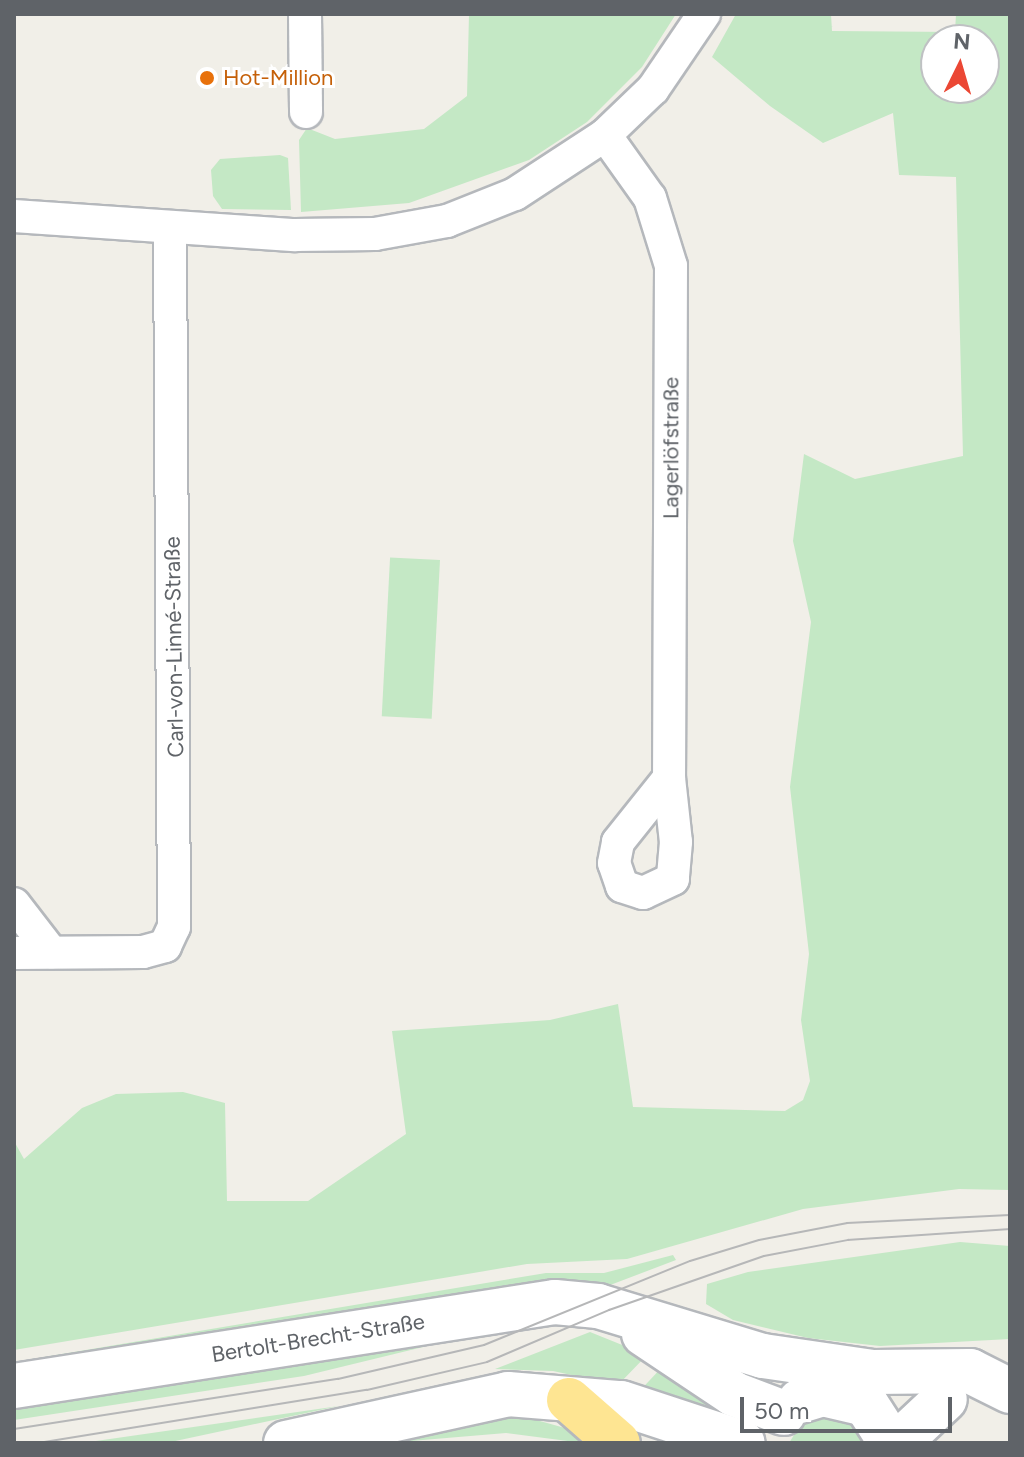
<!DOCTYPE html>
<html>
<head>
<meta charset="utf-8">
<style>
	body { margin:0 }
	#map { position:relative; width:1024px; height:1457px; overflow:hidden; background:#f1efe8; font-family:Figtree,sans-serif }
	div>[style] { position:absolute }
	.green>* { inset:0; background:#c4e8c5; transform-origin:0 0 }
	.roads { filter:drop-shadow(2px 0 #b5b8bc) drop-shadow(-2px 0 #b5b8bc) drop-shadow(0 2px #b5b8bc) drop-shadow(0 -2px #b5b8bc) }
	.street>* { height:32px; margin:-16px; padding:0 16px; transform-origin:16px; border-radius:16px; background:#fff }
	.secondary>* { height:44px; margin:-22px; padding:0 22px; transform-origin:22px; border-radius:22px; background:#fff }
	.highway>* { height:44px; margin:-22px; padding:0 22px; transform-origin:22px; border-radius:22px; background:#fee592 }
	.tram>* { height:2px; margin:-1px; padding:0 1px; transform-origin:1px; border-radius:1px; background:#b6b7b8 }
	.dots>* { width:22px; height:22px; translate:-50% -50%; box-sizing:border-box; border:4px solid #fff; border-radius:50% }
	span { translate:-50% -50%; white-space:nowrap; text-align:center; line-height:1.15; -webkit-text-stroke:6px #fff; paint-order:stroke }
	.food-label { font-size:22px; color:#c56008 }
	.left { translate:0 -50%; text-align:left }
	.street-label { font-size:22px; color:#5f6368 }
	.frame { position:absolute; inset:0; border:16px solid #5f6368; pointer-events:none }
	.north { position:absolute; left:920px; top:24px; width:80px; height:80px; box-sizing:border-box; background:#fff; border:2px solid #bfc1c3; border-radius:50%; rotate:5deg; font-size:22px; font-weight:700; line-height:32px; text-align:center; color:#5f6368 }
	.north::after { content:''; display:block; margin:auto; width:28px; height:36px; background:#eb4734; clip-path:polygon(50% 0,100% 100%,50% 72%,0 100%) }
	.scale { position:absolute; left:740px; top:1397px; width:212px; height:36px; box-sizing:border-box; border:4px solid #5f6368; border-top:0; padding-left:10px; font-size:24px; line-height:28px; white-space:nowrap; color:#5f6368; -webkit-text-stroke:6px #fff; paint-order:stroke }
</style>
</head>
<body>
<div id="map">
	<div class="green">
		<div style="clip-path:polygon(469px 14px,676px 14px,642px 67px,587px 122px,529px 160px,409px 203px,301px 212px,299px 140px,307px 128px,335px 139px,424px 129px,467px 96px)"></div>
		<div style="clip-path:polygon(evenodd,736px 14px,831px 14px,832px 31px,955px 32px,956px 14px,1010px 14px,1010px 1190px,959px 1189px,803px 1209px,627px 1259px,527px 1264px,14px 1350px,14px 1141px,24px 1159px,82px 1108px,116px 1094px,183px 1092px,225px 1103px,227px 1201px,308px 1201px,406px 1134px,392px 1031px,550px 1020px,618px 1004px,633px 1107px,785px 1111px,803px 1100px,810px 1081px,801px 1020px,809px 954px,790px 787px,811px 622px,793px 541px,804px 454px,855px 479px,963px 456px,956px 177px,899px 175px,893px 113px,823px 143px,770px 106px,712px 57px,736px 14px,936px 40px,984px 40px,984px 88px,936px 88px,936px 40px)"></div>
		<div style="clip-path:polygon(280px 155px,288px 158px,291px 210px,222px 209px,213px 196px,211px 170px,220px 159px)"></div>
		<div style="left:440px;top:560px;width:159px;height:50px;rotate:93deg"></div>
		<div style="clip-path:polygon(960px 1242px,1010px 1246px,1010px 1339px,880px 1346px,808px 1338px,733px 1320px,706px 1304px,707px 1284px,748px 1272px)"></div>
		<div style="clip-path:polygon(673px 1255px,676px 1260px,605px 1287px,14px 1371px,14px 1362px,546px 1273px,604px 1273px)"></div>
		<div style="clip-path:polygon(493px 1330px,304px 1376px,14px 1420px,14px 1407px)"></div>
		<div style="clip-path:polygon(590px 1332px,647px 1355px,618px 1385px,553px 1371px,495px 1369px)"></div>
		<div style="clip-path:polygon(663px 1366px,759px 1425px,756px 1434px,635px 1396px)"></div>
		<div style="clip-path:polygon(339px 1406px,166px 1443px,82px 1443px)"></div>
		<div style="clip-path:polygon(823px 1415px,849px 1420px,869px 1443px,789px 1443px,799px 1427px)"></div>
		<div style="clip-path:polygon(522px 1416px,590px 1435px,583px 1443px,506px 1433px,387px 1443px,489px 1418px)"></div>
	</div>
	<div class="roads">
		<div class="street">
			<div style="left:305px;top:14px;width:98px;rotate:89.4deg"></div>
			<div style="left:605px;top:135px;width:77px;rotate:54.5deg"></div>
			<div style="left:650px;top:198px;width:71px;rotate:72.8deg"></div>
			<div style="left:671px;top:266px;width:512px;rotate:90.22deg"></div>
			<div style="left:669px;top:778px;width:64px;rotate:83.8deg"></div>
			<div style="left:676px;top:842px;width:37px;rotate:95deg"></div>
			<div style="left:673px;top:879px;width:33px;rotate:155deg"></div>
			<div style="left:643px;top:893px;width:22px;rotate:-162deg"></div>
			<div style="left:622px;top:886px;width:24px;rotate:-109deg"></div>
			<div style="left:614px;top:863px;width:21px;rotate:-79deg"></div>
			<div style="left:618px;top:842px;width:82px;rotate:-51.4deg"></div>
			<div style="left:14px;top:216px;width:282px;rotate:3.9deg"></div>
			<div style="left:295px;top:235px;width:80px;rotate:-0.7deg"></div>
			<div style="left:375px;top:234px;width:73px;rotate:-10.2deg"></div>
			<div style="left:447px;top:221px;width:73px;rotate:-21.7deg"></div>
			<div style="left:515px;top:194px;width:108px;rotate:-33.2deg"></div>
			<div style="left:605px;top:135px;width:66px;rotate:-43.8deg"></div>
			<div style="left:653px;top:89px;width:91px;rotate:-55.8deg"></div>
			<div style="left:14px;top:904px;width:61px;rotate:52.4deg"></div>
			<div style="left:14px;top:953px;width:129px;rotate:-0.4deg"></div>
			<div style="left:143px;top:952px;width:23px;rotate:-15deg"></div>
			<div style="left:165px;top:946px;width:21px;rotate:-65deg"></div>
			<div style="left:174px;top:927px;width:696px;rotate:-90.33deg"></div>
		</div>
		<div class="secondary">
			<div style="left:644px;top:1334px;width:108px;rotate:33.7deg"></div>
			<div style="left:734px;top:1394px;width:53px;rotate:20.8deg"></div>
			<div style="left:14px;top:1386px;width:547px;rotate:-8.83deg"></div>
			<div style="left:555px;top:1302px;width:43px;rotate:5.3deg"></div>
			<div style="left:598px;top:1306px;width:172px;rotate:16.9deg"></div>
			<div style="left:763px;top:1356px;width:111px;rotate:8.3deg"></div>
			<div style="left:873px;top:1372px;width:97px;rotate:-0.6deg"></div>
			<div style="left:970px;top:1371px;width:45px;rotate:26.6deg"></div>
			<div style="left:800px;top:1401px;width:24px;rotate:-17deg"></div>
			<div style="left:823px;top:1394px;width:44px;rotate:13.1deg"></div>
			<div style="left:866px;top:1404px;width:46px;rotate:57.3deg"></div>
			<div style="left:286px;top:1443px;width:227px;rotate:-12.4deg"></div>
			<div style="left:508px;top:1394px;width:113px;rotate:4.6deg"></div>
			<div style="left:621px;top:1403px;width:128px;rotate:18.2deg"></div>
			<div style="left:898px;top:1443px;width:64px;rotate:-43.1deg"></div>
		</div>
		<div class="highway">
			<div style="left:569px;top:1400px;width:65px;rotate:41.3deg"></div>
		</div>
	</div>
	<div class="tram">
		<div style="left:14px;top:1429px;width:328px;rotate:-8.8deg"></div>
		<div style="left:338px;top:1379px;width:150px;rotate:-13.1deg"></div>
		<div style="left:484px;top:1345px;width:222px;rotate:-22.2deg"></div>
		<div style="left:690px;top:1261px;width:72px;rotate:-16.9deg"></div>
		<div style="left:759px;top:1240px;width:90px;rotate:-10.9deg"></div>
		<div style="left:847px;top:1223px;width:163px;rotate:-2.8deg"></div>
		<div style="left:38px;top:1443px;width:333px;rotate:-9.2deg"></div>
		<div style="left:367px;top:1390px;width:123px;rotate:-13.1deg"></div>
		<div style="left:487px;top:1362px;width:133px;rotate:-23.1deg"></div>
		<div style="left:609px;top:1310px;width:164px;rotate:-19.2deg"></div>
		<div style="left:764px;top:1256px;width:86px;rotate:-10.8deg"></div>
		<div style="left:848px;top:1240px;width:162px;rotate:-3.9deg"></div>
	</div>
	<div class="dots">
		<div style="left:207px;top:78px;background:#e8710a"></div>
	</div>
	<div class="food-label">
		<span class="left" style="left:223px;top:78px">Hot-Million</span>
	</div>
	<div class="street-label">
		<span style="left:671px;top:448px;rotate:-90deg">Lagerlöfstraße</span>
		<span style="left:174px;top:647px;rotate:-91deg">Carl-von-Linné-Straße</span>
		<span style="left:318px;top:1338px;rotate:-9deg">Bertolt-Brecht-Straße</span>
	</div>
	<div class="frame"></div>
	<div class="north">N</div>
	<div class="scale">50 m</div>
</div>
</body>
</html>
